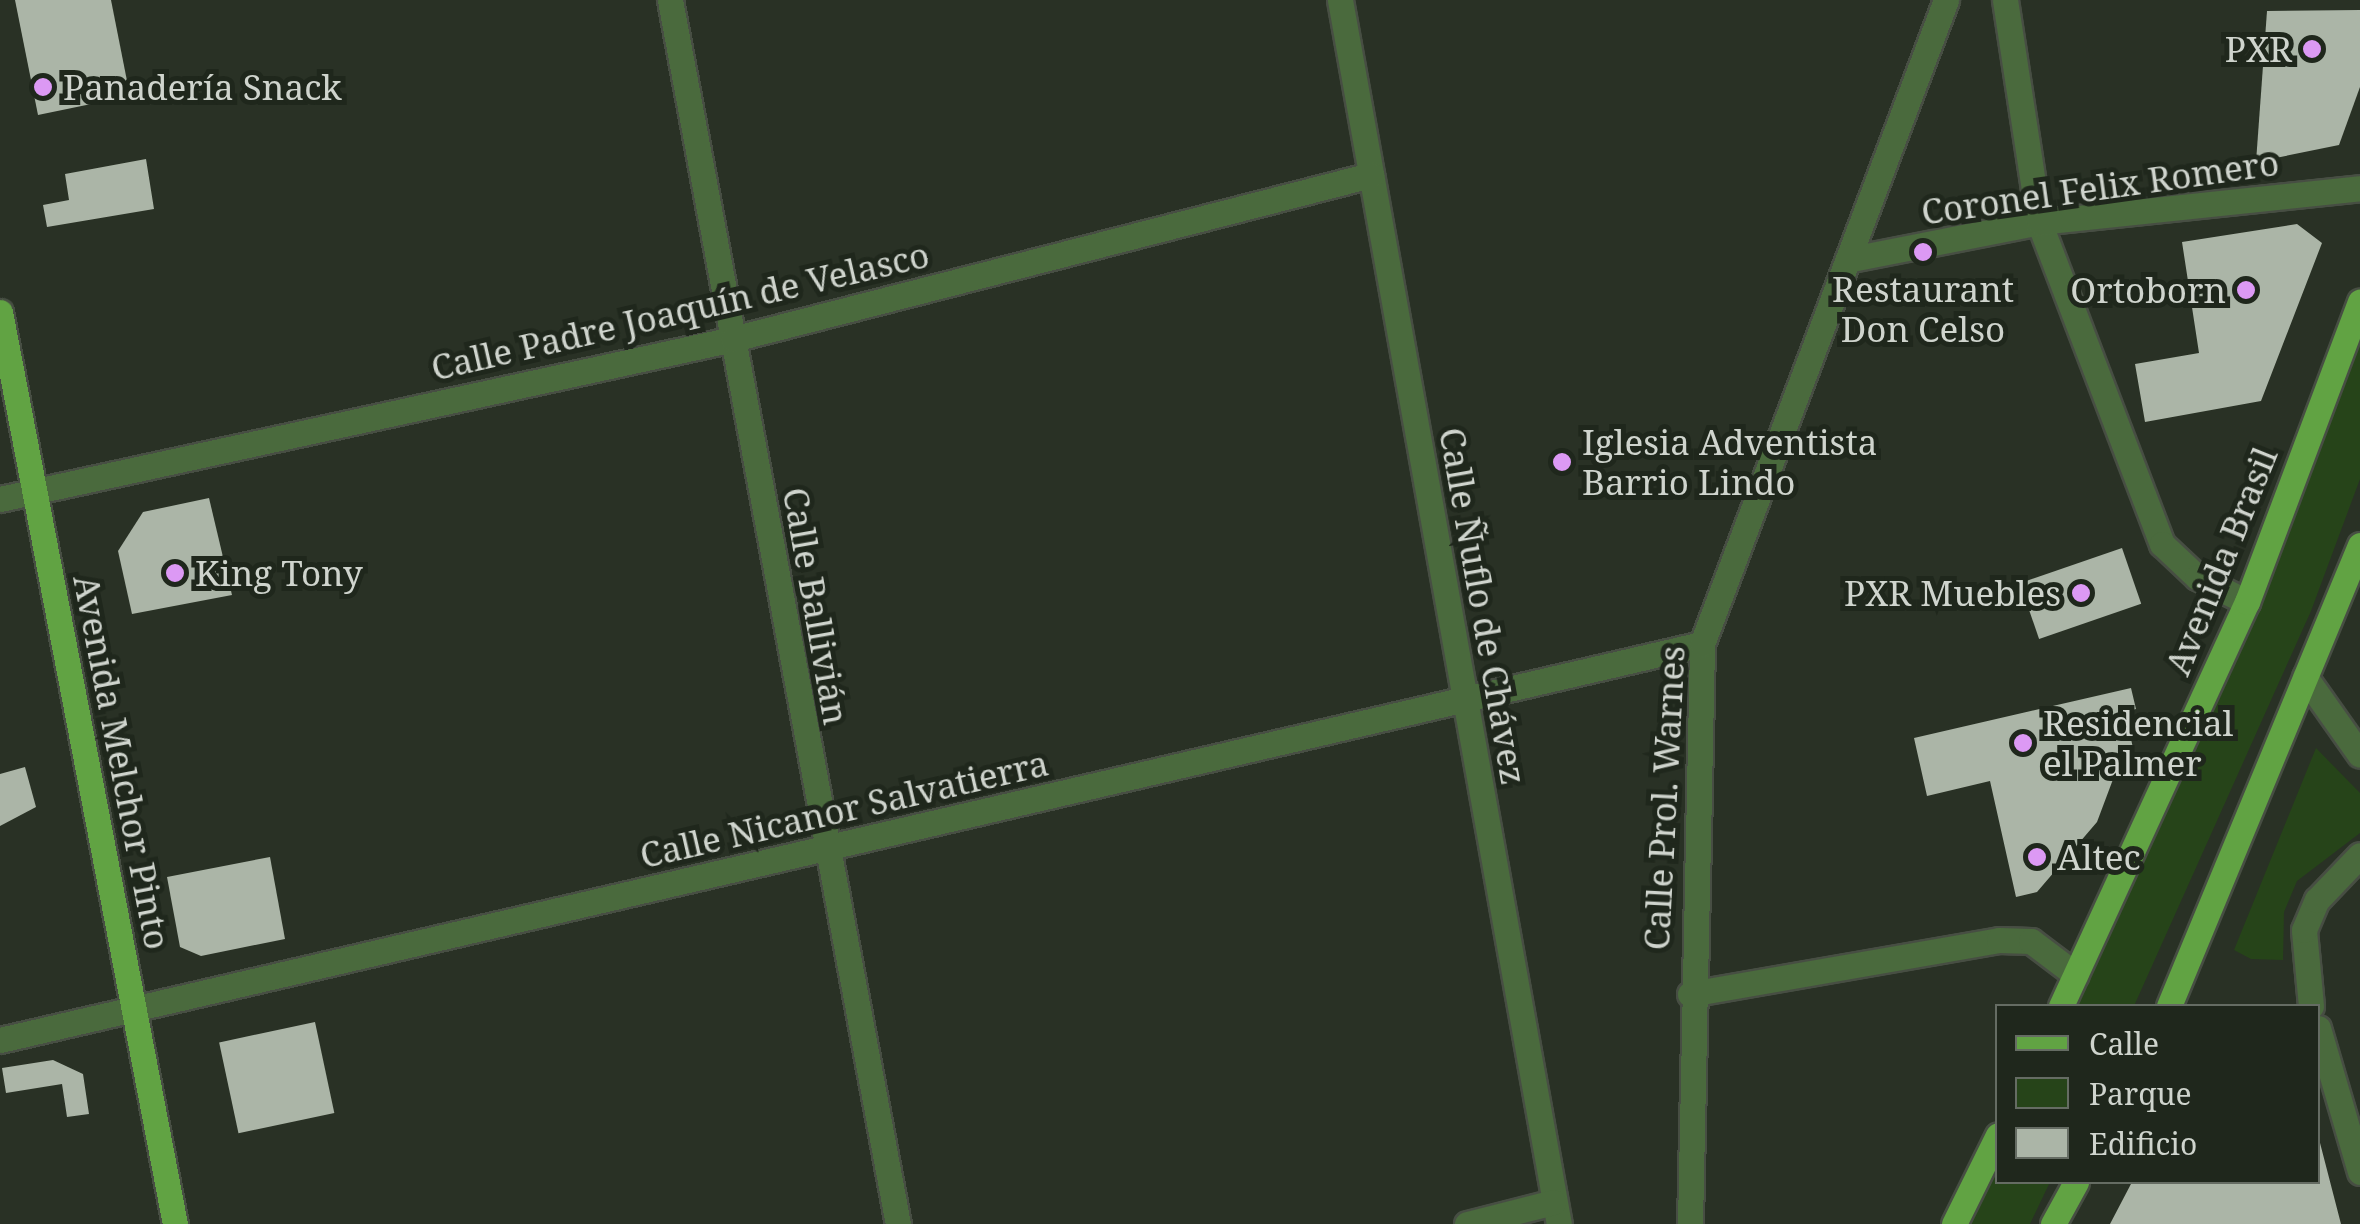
<!DOCTYPE html>
<html>
<head>
<meta charset="utf-8">
<style>
	body { margin:0 }
	#map { position:relative; width:2360px; height:1224px; overflow:hidden; background:#293125; font-family:"Noto Serif",serif }
	div>[style] { position:absolute }
	.green>* { inset:0; background:#264419 }
	.building>* { inset:0; background:#abb5a7; transform-origin:0 0 }
	.roads { filter:drop-shadow(2px 0 #474e43) drop-shadow(-2px 0 #474e43) drop-shadow(0 2px #474e43) drop-shadow(0 -2px #474e43) }
	.minor>* { height:25px; margin:-12.5px; padding:0 12.5px; transform-origin:12.5px; border-radius:12.5px; background:#4a6a3d }
	.major>* { height:25px; margin:-12.5px; padding:0 12.5px; transform-origin:12.5px; border-radius:12.5px; background:#61a343 }
	.dots>* { width:28px; height:28px; translate:-50% -50%; box-sizing:border-box; border:5px solid #1f271c; border-radius:50% }
	span { translate:-50% -50%; white-space:nowrap; text-align:center; line-height:1.15; -webkit-text-stroke:10px #1f271c; paint-order:stroke }
	.poi-label { font-size:35px; color:#cfd4cd }
	.right { translate:-100% -50%; text-align:right }
	.left { translate:0 -50%; text-align:left }
	.street-label { font-size:35px; color:#cfd4cd }
	.legend { position:absolute; left:1995px; top:1004px; width:325px; height:180px; box-sizing:border-box; background:#1f271c; border:2px solid #656c63; margin:0; padding:12px 18px; list-style:none; font-size:30px; color:#cfd4cd }
	.legend li { display:flex; align-items:center; gap:20px; height:50px }
	.legend b { width:50px; border:2px solid #656c63 }
</style>
</head>
<body>
<div id="map">
	<div class="green">
		<div style="clip-path:polygon(2360px 329px,2360px 479px,2311px 611px,2134px 1006px,2075px 1006px,2240px 653px)"></div>
		<div style="clip-path:polygon(2316px 748px,2360px 793px,2360px 833px,2297px 881px,2284px 912px,2283px 960px,2251px 959px,2234px 950px)"></div>
		<div style="clip-path:polygon(1997px 1139px,1998px 1182px,2050px 1182px,2030px 1224px,1955px 1224px)"></div>
	</div>
	<div class="building">
		<div style="clip-path:polygon(15px 0,111px 0,130px 96px,38px 115px)"></div>
		<div style="clip-path:polygon(2360px 10px,2360px 87px,2339px 145px,2256px 162px,2267px 11px)"></div>
		<div style="clip-path:polygon(146px 159px,154px 209px,47px 227px,43px 205px,69px 200px,65px 174px)"></div>
		<div style="clip-path:polygon(2297px 224px,2322px 243px,2261px 401px,2145px 422px,2135px 364px,2199px 353px,2182px 242px)"></div>
		<div style="clip-path:polygon(209px 498px,232px 595px,132px 614px,118px 551px,143px 512px)"></div>
		<div style="left:2122px;top:548px;width:59px;height:108px;rotate:71deg"></div>
		<div style="clip-path:polygon(2131px 688px,2136px 709px,2125px 712px,2133px 748px,2124px 750px,2097px 822px,2037px 892px,2016px 897px,1990px 781px,1927px 796px,1914px 738px)"></div>
		<div style="clip-path:polygon(25px 767px,36px 807px,0 826px,0 774px)"></div>
		<div style="clip-path:polygon(270px 857px,285px 939px,201px 956px,180px 947px,167px 877px)"></div>
		<div style="left:315px;top:1022px;width:93px;height:98px;rotate:78deg"></div>
		<div style="clip-path:polygon(53px 1060px,83px 1074px,89px 1114px,67px 1117px,62px 1084px,6px 1093px,2px 1068px)"></div>
		<div style="clip-path:polygon(2319px 1139px,2341px 1224px,2110px 1224px,2132px 1182px,2318px 1182px)"></div>
	</div>
	<div class="roads">
		<div class="minor">
			<div style="left:670px;top:0;width:1245px;rotate:79.45deg"></div>
			<div style="left:1340px;top:0;width:1243px;rotate:79.86deg"></div>
			<div style="left:2005px;top:0;width:225px;rotate:81.3deg"></div>
			<div style="left:2039px;top:222px;width:345px;rotate:69.1deg"></div>
			<div style="left:2162px;top:544px;width:48px;rotate:43.3deg"></div>
			<div style="left:2197px;top:577px;width:56px;rotate:26.6deg"></div>
			<div style="left:1851px;top:259px;width:192px;rotate:-11.1deg"></div>
			<div style="left:2039px;top:222px;width:323px;rotate:-6deg"></div>
			<div style="left:0;top:499px;width:750px;rotate:-12.31deg"></div>
			<div style="left:733px;top:339px;width:659px;rotate:-14.42deg"></div>
			<div style="left:2305px;top:677px;width:95px;rotate:54.8deg"></div>
			<div style="left:1690px;top:994px;width:314px;rotate:-9.9deg"></div>
			<div style="left:1999px;top:940px;width:32px;rotate:2deg"></div>
			<div style="left:2031px;top:941px;width:56px;rotate:37.1deg"></div>
			<div style="left:2311px;top:1006px;width:76px;rotate:-95.3deg"></div>
			<div style="left:2304px;top:930px;width:33px;rotate:-67deg"></div>
			<div style="left:2317px;top:900px;width:62px;rotate:-46.3deg"></div>
			<div style="left:2318px;top:1028px;width:150px;rotate:73.7deg"></div>
			<div style="left:0;top:1040px;width:1747px;rotate:-13.1deg"></div>
			<div style="left:1467px;top:1224px;width:89px;rotate:-14.3deg"></div>
			<div style="left:1690px;top:1224px;width:580px;rotate:-88.81deg"></div>
			<div style="left:1702px;top:644px;width:689px;rotate:-69.25deg"></div>
		</div>
		<div class="major">
			<div style="left:0;top:312px;width:929px;rotate:79.14deg"></div>
			<div style="left:2061px;top:1006px;width:445px;rotate:-65.3deg"></div>
			<div style="left:2247px;top:602px;width:321px;rotate:-69.4deg"></div>
			<div style="left:2169px;top:1006px;width:499px;rotate:-67.5deg"></div>
			<div style="left:1954px;top:1224px;width:99px;rotate:-63.7deg"></div>
			<div style="left:2053px;top:1224px;width:48px;rotate:-61.3deg"></div>
		</div>
	</div>
	<div class="dots">
		<div style="left:2312px;top:49px;background:#dc99f4"></div>
		<div style="left:43px;top:87px;background:#dc99f4"></div>
		<div style="left:1923px;top:252px;background:#dc99f4"></div>
		<div style="left:2246px;top:290px;background:#dc99f4"></div>
		<div style="left:1562px;top:462px;background:#dc99f4"></div>
		<div style="left:175px;top:573px;background:#dc99f4"></div>
		<div style="left:2081px;top:593px;background:#dc99f4"></div>
		<div style="left:2023px;top:743px;background:#dc99f4"></div>
		<div style="left:2037px;top:857px;background:#dc99f4"></div>
	</div>
	<div class="poi-label">
		<span class="right" style="left:2292px;top:49px">PXR</span>
		<span class="left" style="left:63px;top:87px">Panadería Snack</span>
		<span style="left:1923px;top:309px">Restaurant<br>Don Celso</span>
		<span class="right" style="left:2226px;top:290px">Ortoborn</span>
		<span class="left" style="left:1582px;top:462px">Iglesia Adventista<br>Barrio Lindo</span>
		<span class="left" style="left:195px;top:573px">King Tony</span>
		<span class="right" style="left:2061px;top:593px">PXR Muebles</span>
		<span class="left" style="left:2043px;top:743px">Residencial<br>el Palmer</span>
		<span class="left" style="left:2057px;top:857px">Altec</span>
	</div>
	<div class="street-label">
		<span style="left:2100px;top:187px;rotate:-8deg">Coronel Felix Romero</span>
		<span style="left:680px;top:311px;rotate:-13deg">Calle Padre Joaquín de Velasco</span>
		<span style="left:2221px;top:561px;rotate:-68deg">Avenida Brasil</span>
		<span style="left:816px;top:606px;rotate:80deg">Calle Ballivián</span>
		<span style="left:1483px;top:606px;rotate:80deg">Calle Ñuflo de Chávez</span>
		<span style="left:122px;top:762px;rotate:79deg">Avenida Melchor Pinto</span>
		<span style="left:1664px;top:798px;rotate:-87deg">Calle Prol. Warnes</span>
		<span style="left:844px;top:809px;rotate:-13deg">Calle Nicanor Salvatierra</span>
	</div>
	<ul class="legend">
	<li><b style="height:12px;background:#61a343"></b>Calle</li>
	<li><b style="height:28px;background:#264419"></b>Parque</li>
	<li><b style="height:28px;background:#abb5a7"></b>Edificio</li>
	</ul>
</div>
</body>
</html>
